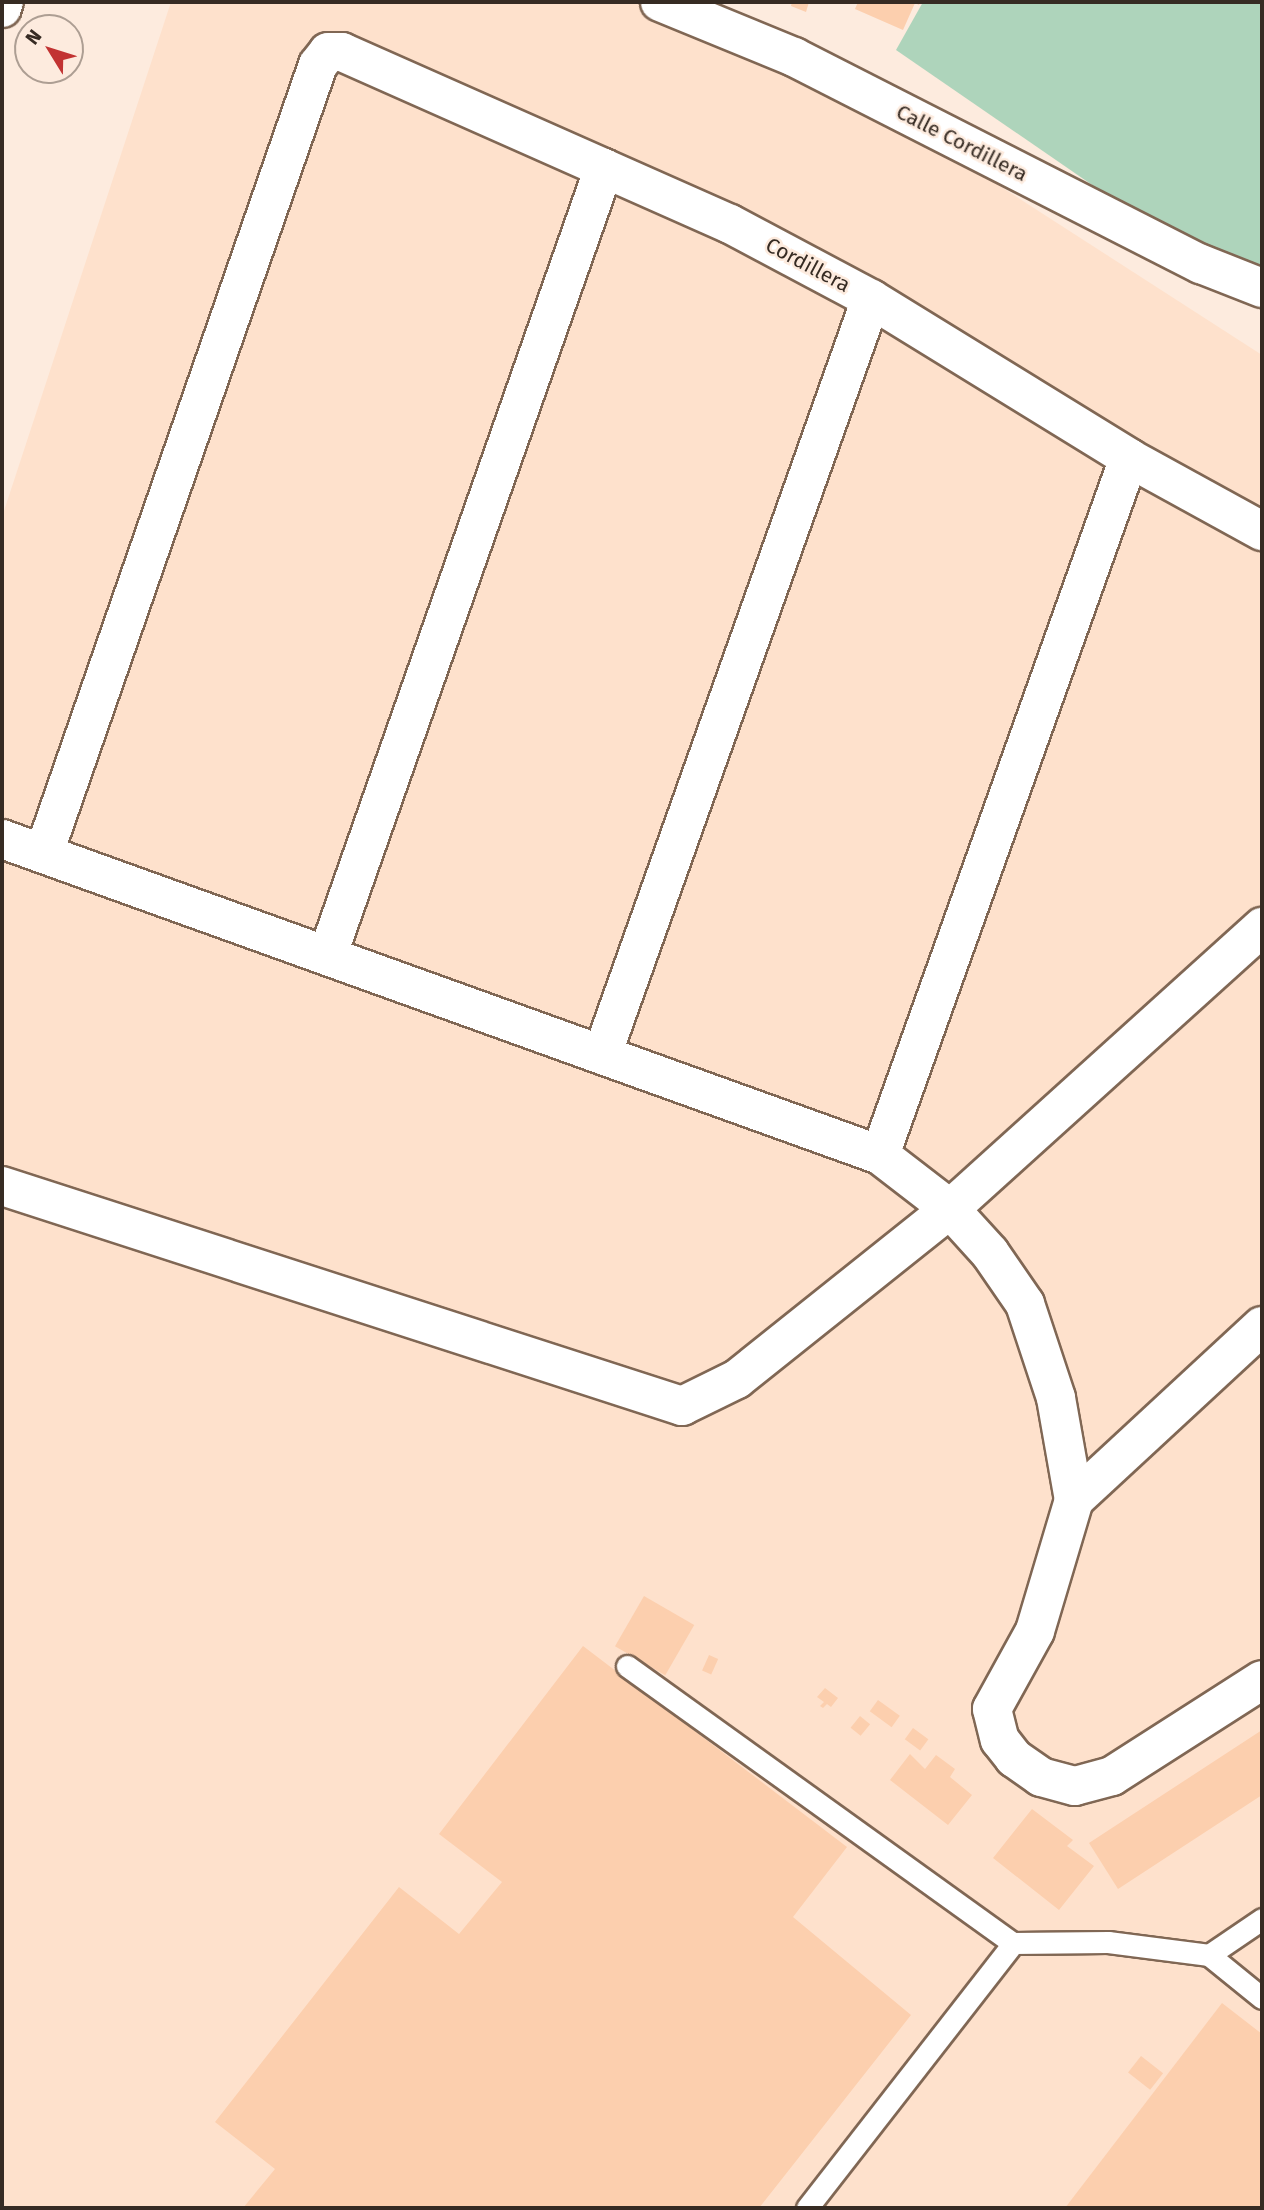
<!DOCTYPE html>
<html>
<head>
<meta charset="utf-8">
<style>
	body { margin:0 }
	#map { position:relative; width:1264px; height:2210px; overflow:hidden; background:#fdebde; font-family:"Fira Sans",sans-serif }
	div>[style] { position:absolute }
	.built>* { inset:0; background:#fee1cc }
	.green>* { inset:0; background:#aed4bb }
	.building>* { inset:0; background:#fccfae; transform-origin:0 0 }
	.roads { filter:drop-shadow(2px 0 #806754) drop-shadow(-2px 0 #806754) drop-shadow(0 2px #806754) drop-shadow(0 -2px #806754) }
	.service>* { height:21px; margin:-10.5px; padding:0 10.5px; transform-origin:10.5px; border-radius:10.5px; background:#fff }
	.minor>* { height:38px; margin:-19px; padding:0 19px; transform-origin:19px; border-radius:19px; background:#fff }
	span { translate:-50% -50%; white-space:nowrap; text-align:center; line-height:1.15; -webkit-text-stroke:5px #fdebde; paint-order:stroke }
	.street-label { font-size:21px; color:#362b23 }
	.frame { position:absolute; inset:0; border:4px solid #362b23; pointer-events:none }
	.north { position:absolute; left:14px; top:14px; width:70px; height:70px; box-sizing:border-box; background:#fdebde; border:2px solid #ad9e93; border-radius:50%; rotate:308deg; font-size:19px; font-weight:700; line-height:28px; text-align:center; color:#362b23 }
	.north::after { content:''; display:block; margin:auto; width:24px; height:32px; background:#c23332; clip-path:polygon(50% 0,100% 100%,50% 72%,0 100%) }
</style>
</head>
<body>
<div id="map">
	<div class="built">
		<div style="clip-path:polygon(171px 2px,634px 2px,874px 105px,1262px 355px,1262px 2208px,2px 2208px,2px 517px)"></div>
	</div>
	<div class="green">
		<div style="clip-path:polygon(923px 2px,1262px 2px,1262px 302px,896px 50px)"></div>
	</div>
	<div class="building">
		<div style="clip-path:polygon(792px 2px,809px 2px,806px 12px,791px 6px)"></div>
		<div style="clip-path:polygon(858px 2px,920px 2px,919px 5px,915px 3px,903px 30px,855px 9px)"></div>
		<div style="left:644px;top:1596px;width:58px;height:58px;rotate:30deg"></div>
		<div style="clip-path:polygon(583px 1646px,847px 1847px,793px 1917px,911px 2015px,759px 2208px,243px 2208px,275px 2169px,215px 2122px,399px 1887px,459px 1934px,502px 1882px,439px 1834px)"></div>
		<div style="left:709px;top:1655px;width:10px;height:17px;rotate:24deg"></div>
		<div style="clip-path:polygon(825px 1688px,838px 1698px,831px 1707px,827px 1704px,823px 1708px,820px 1706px,824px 1702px,817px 1697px)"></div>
		<div style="left:878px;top:1700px;width:27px;height:14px;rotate:36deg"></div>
		<div style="left:860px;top:1716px;width:13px;height:15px;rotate:39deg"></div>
		<div style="left:913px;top:1728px;width:19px;height:14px;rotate:36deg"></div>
		<div style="clip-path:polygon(1262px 1730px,1262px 1795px,1118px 1889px,1089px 1843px)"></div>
		<div style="clip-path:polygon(910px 1754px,925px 1769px,936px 1755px,955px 1769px,950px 1777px,972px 1795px,948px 1825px,890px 1780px)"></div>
		<div style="clip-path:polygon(1032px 1809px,1073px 1840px,1067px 1846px,1094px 1866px,1059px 1910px,993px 1858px)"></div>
		<div style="clip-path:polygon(1222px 2003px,1262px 2034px,1262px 2208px,1065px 2208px)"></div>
		<div style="left:1141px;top:2056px;width:28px;height:21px;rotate:38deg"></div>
	</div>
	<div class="roads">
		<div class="service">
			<div style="left:627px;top:1666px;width:475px;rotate:35.7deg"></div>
			<div style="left:1209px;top:1955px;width:64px;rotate:-34.2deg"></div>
			<div style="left:807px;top:2208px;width:336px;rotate:-52.1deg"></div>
			<div style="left:1013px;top:1943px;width:95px;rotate:-0.6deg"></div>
			<div style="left:1108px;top:1942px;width:102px;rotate:7.3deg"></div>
			<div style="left:1209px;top:1955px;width:68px;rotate:39.1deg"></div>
		</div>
		<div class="minor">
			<div style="left:660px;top:2px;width:145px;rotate:22.3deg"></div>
			<div style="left:794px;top:57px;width:457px;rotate:27deg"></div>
			<div style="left:1201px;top:264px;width:66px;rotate:21.5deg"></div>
			<div style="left:2px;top:8px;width:6px;rotate:-72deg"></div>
			<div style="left:2px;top:839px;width:933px;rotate:19.79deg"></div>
			<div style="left:880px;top:1155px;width:88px;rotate:37.6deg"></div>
			<div style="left:950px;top:1209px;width:59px;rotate:47.7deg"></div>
			<div style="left:990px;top:1253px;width:62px;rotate:55.5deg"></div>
			<div style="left:1025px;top:1304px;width:99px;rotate:71.7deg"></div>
			<div style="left:1056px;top:1398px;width:104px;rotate:80deg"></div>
			<div style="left:1074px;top:1500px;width:137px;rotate:106.6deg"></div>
			<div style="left:1035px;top:1631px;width:89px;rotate:118.9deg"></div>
			<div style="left:992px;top:1709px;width:32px;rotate:76deg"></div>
			<div style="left:1000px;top:1740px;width:23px;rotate:52deg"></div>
			<div style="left:1014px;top:1758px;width:33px;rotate:35deg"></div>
			<div style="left:1041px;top:1777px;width:35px;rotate:15deg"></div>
			<div style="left:1075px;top:1786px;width:38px;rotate:-15deg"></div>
			<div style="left:1112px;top:1776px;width:178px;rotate:-32.6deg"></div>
			<div style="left:44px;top:853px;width:834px;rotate:-70.83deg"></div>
			<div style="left:318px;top:65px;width:16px;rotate:-52deg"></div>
			<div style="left:328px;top:52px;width:14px"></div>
			<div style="left:342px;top:52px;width:424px;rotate:23.9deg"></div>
			<div style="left:730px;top:224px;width:160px;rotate:28deg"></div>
			<div style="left:871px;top:299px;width:303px;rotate:31.6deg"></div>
			<div style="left:1129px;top:458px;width:152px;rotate:28.8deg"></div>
			<div style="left:328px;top:954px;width:833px;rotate:-70.65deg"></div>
			<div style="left:602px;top:1055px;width:802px;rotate:-70.41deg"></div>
			<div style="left:880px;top:1155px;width:740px;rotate:-70.34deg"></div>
			<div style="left:2px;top:1186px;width:715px;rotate:17.93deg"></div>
			<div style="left:682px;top:1406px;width:61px;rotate:-26.1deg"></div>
			<div style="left:737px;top:1379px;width:273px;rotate:-38.6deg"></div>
			<div style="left:950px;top:1209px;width:421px;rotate:-42.1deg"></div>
			<div style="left:1074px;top:1500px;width:256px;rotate:-42.8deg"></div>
		</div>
	</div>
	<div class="street-label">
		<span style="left:962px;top:143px;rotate:27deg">Calle Cordillera</span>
		<span style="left:808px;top:265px;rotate:28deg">Cordillera</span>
	</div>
	<div class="frame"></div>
	<div class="north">N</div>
</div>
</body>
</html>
